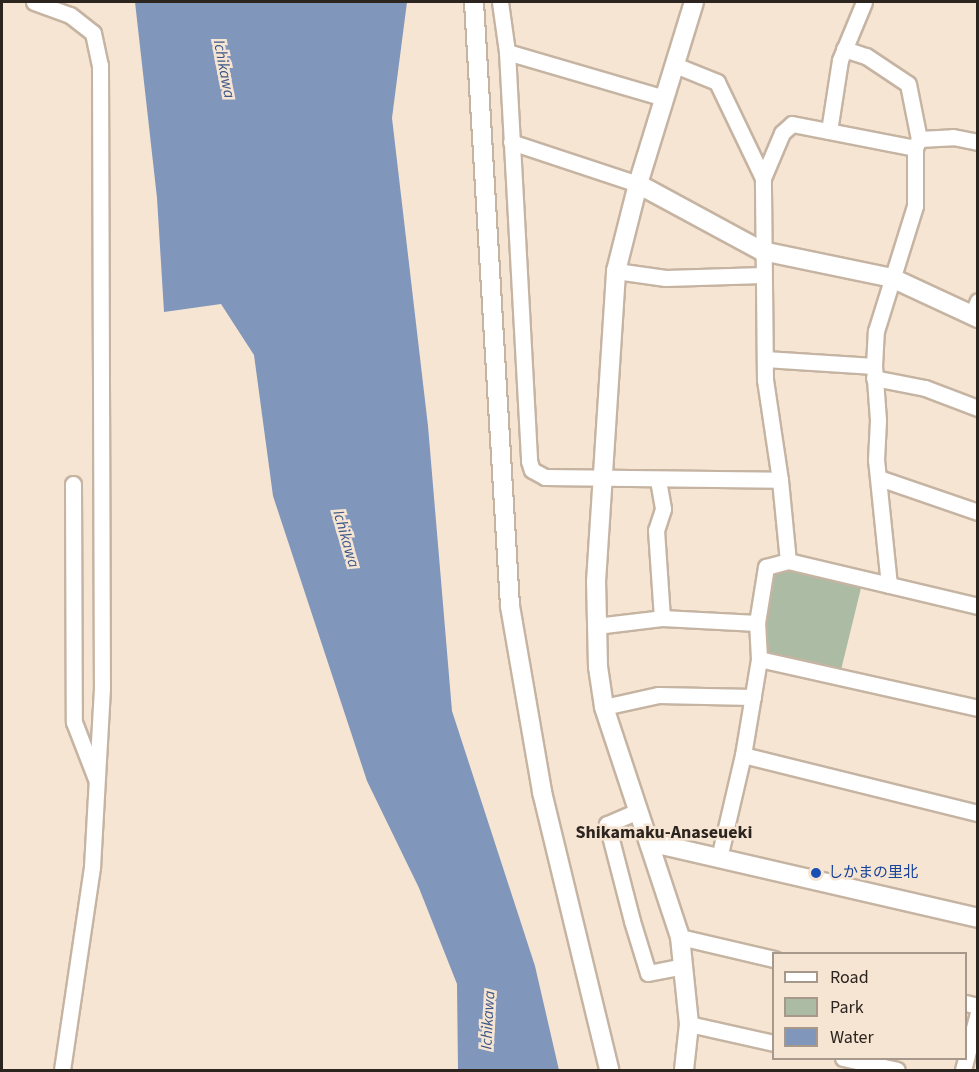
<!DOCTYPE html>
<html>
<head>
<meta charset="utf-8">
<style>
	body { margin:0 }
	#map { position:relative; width:979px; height:1072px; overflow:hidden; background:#f7e5d3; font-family:"Source Sans 3","Noto Sans JP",sans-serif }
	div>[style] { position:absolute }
	.green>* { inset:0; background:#acbba3 }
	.water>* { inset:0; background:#8196bb }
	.roads { filter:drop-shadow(2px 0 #c6b4a3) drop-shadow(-2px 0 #c6b4a3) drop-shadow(0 2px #c6b4a3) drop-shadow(0 -2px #c6b4a3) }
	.minor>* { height:15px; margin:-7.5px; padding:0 7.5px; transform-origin:7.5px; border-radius:7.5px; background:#fff }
	.tertiary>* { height:18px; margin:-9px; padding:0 9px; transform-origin:9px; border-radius:9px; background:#fff }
	.dots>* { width:16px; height:16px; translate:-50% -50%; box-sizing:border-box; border:3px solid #f7e5d3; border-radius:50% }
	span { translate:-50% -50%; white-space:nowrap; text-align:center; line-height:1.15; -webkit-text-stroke:5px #f7e5d3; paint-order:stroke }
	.transit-label { font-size:15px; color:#164399 }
	.left { translate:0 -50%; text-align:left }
	.water-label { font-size:16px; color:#3b578a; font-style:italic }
	.quarter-label { font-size:18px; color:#2c251f; font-weight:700 }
	.frame { position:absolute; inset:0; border:3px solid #2c251f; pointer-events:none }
	.legend { position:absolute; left:772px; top:952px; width:195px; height:108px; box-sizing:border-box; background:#f7e5d3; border:2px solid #a6988b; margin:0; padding:8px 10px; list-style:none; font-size:18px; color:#2c251f }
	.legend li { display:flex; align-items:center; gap:12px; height:30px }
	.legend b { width:30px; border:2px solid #a6988b }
</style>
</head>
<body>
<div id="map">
	<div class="green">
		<div style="clip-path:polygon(787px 567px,862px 584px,841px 670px,768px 654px,763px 647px,769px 576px)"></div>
	</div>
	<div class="water">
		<div style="clip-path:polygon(135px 2px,407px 2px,392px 118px,428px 426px,452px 711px,535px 966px,559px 1070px,458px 1070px,457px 984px,419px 888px,367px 781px,273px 496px,254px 355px,221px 304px,164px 312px,157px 198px)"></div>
	</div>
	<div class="roads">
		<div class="minor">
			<div style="left:34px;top:2px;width:38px;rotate:20deg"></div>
			<div style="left:70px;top:15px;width:29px;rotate:38deg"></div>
			<div style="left:93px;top:33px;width:33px;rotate:78deg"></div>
			<div style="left:100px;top:65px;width:623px;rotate:89.82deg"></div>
			<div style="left:102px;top:688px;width:179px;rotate:93.2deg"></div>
			<div style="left:92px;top:867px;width:205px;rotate:98.4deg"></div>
			<div style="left:500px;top:2px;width:50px;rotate:82deg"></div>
			<div style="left:507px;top:52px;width:410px;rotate:86.9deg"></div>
			<div style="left:529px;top:461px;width:9px;rotate:72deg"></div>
			<div style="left:532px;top:470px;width:15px;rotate:28deg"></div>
			<div style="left:545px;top:477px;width:235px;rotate:0.7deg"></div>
			<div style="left:780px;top:480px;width:101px;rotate:-98.5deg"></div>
			<div style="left:765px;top:380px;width:202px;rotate:-90.6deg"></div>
			<div style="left:763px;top:178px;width:106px;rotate:-115.6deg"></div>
			<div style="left:717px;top:82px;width:45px;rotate:-158deg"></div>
			<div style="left:844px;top:49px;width:23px;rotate:18deg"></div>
			<div style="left:866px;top:56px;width:50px;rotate:33.7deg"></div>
			<div style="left:908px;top:84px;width:56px;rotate:78.7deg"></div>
			<div style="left:507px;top:52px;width:164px;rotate:16.3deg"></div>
			<div style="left:829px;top:131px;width:72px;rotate:-81.2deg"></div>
			<div style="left:840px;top:60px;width:63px;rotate:-67.5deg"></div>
			<div style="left:511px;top:142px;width:134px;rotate:18.3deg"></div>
			<div style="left:763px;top:178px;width:49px;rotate:-67.1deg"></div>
			<div style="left:782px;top:133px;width:13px;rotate:-42deg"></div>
			<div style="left:792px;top:124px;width:125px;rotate:11deg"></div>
			<div style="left:915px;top:148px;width:10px;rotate:-66deg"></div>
			<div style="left:919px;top:139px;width:34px;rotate:-3deg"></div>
			<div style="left:953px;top:137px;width:25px;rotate:11deg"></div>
			<div style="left:616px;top:271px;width:50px;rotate:8deg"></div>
			<div style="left:666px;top:278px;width:97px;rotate:-1.8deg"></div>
			<div style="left:972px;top:315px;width:15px;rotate:-67deg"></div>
			<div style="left:765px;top:359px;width:109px;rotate:3.7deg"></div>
			<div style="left:874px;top:378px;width:52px;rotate:11.1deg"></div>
			<div style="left:925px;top:388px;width:57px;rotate:20.7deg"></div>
			<div style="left:879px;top:478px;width:105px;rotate:19deg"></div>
			<div style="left:658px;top:480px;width:29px;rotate:80deg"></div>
			<div style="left:663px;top:509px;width:22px;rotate:108deg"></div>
			<div style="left:656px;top:530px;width:88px;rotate:86.1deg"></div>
			<div style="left:780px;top:480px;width:81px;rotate:84.4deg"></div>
			<div style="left:73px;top:484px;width:238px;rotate:89.8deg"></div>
			<div style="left:74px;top:722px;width:61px;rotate:68.9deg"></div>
			<div style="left:889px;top:585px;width:126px;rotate:-95.9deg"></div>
			<div style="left:876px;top:460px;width:40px;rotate:-87.1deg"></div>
			<div style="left:878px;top:420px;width:54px;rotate:-94.2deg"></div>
			<div style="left:874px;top:366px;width:35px;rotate:-87deg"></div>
			<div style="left:876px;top:331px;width:131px;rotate:-72.7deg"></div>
			<div style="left:915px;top:206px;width:58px;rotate:-90deg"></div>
			<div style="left:596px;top:626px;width:66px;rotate:-6.9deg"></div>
			<div style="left:662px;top:618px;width:95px;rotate:3deg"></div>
			<div style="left:759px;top:659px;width:224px;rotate:12.6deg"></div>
			<div style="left:604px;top:707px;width:55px;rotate:-12.5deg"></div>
			<div style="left:658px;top:695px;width:95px;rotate:1.2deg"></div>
			<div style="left:743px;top:755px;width:242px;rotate:13.9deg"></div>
			<div style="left:638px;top:811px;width:34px;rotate:157deg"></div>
			<div style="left:607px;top:824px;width:100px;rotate:75.5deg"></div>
			<div style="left:632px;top:921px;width:54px;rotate:72.9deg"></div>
			<div style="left:648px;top:973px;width:36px;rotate:-11deg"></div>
			<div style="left:719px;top:858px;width:106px;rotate:-76.9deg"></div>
			<div style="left:743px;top:755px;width:97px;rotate:-80.5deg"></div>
			<div style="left:759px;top:659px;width:36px;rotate:-93deg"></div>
			<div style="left:757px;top:623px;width:57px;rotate:-80.9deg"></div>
			<div style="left:766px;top:567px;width:23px;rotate:-15deg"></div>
			<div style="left:788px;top:561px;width:195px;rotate:13.3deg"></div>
			<div style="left:680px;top:937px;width:97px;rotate:13.2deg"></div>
			<div style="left:966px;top:1003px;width:12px;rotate:14deg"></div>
			<div style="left:689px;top:1024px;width:87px;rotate:12.6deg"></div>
			<div style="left:843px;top:1058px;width:55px;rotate:12.5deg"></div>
			<div style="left:963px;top:1070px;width:59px;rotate:-75.3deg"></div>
		</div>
		<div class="tertiary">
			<div style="left:474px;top:2px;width:605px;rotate:86.59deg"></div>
			<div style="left:510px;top:606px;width:189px;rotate:80.2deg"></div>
			<div style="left:542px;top:792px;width:286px;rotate:76.4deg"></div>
			<div style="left:638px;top:184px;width:141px;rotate:28.4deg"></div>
			<div style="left:762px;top:251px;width:133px;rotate:11.7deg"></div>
			<div style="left:892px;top:278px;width:95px;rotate:24.9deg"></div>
			<div style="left:649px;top:842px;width:338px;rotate:13deg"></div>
			<div style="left:684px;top:1070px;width:46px;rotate:-83.8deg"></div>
			<div style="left:689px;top:1024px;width:87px;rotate:-95.9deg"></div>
			<div style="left:680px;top:937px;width:242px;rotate:-108.3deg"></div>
			<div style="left:604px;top:707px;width:40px;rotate:-98.5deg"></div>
			<div style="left:598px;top:667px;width:85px;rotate:-91.3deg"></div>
			<div style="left:596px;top:582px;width:312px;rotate:-86.3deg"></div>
			<div style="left:616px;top:271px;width:90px;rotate:-75.8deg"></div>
			<div style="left:638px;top:184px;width:190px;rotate:-72.9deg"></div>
		</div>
	</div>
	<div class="dots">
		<div style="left:816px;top:873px;background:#1a4fb4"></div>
	</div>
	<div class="transit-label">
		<span class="left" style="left:828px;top:873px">しかまの里北</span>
	</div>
	<div class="water-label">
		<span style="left:224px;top:69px;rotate:79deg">Ichikawa</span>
		<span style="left:346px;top:539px;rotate:74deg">Ichikawa</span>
		<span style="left:488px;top:1020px;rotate:-87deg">Ichikawa</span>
	</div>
	<div class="quarter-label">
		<span style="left:664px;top:833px">Shikamaku-Anaseueki</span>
	</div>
	<div class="frame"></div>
	<ul class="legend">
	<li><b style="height:8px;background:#fff"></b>Road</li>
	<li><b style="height:16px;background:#acbba3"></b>Park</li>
	<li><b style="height:16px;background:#8196bb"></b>Water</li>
	</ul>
</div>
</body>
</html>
